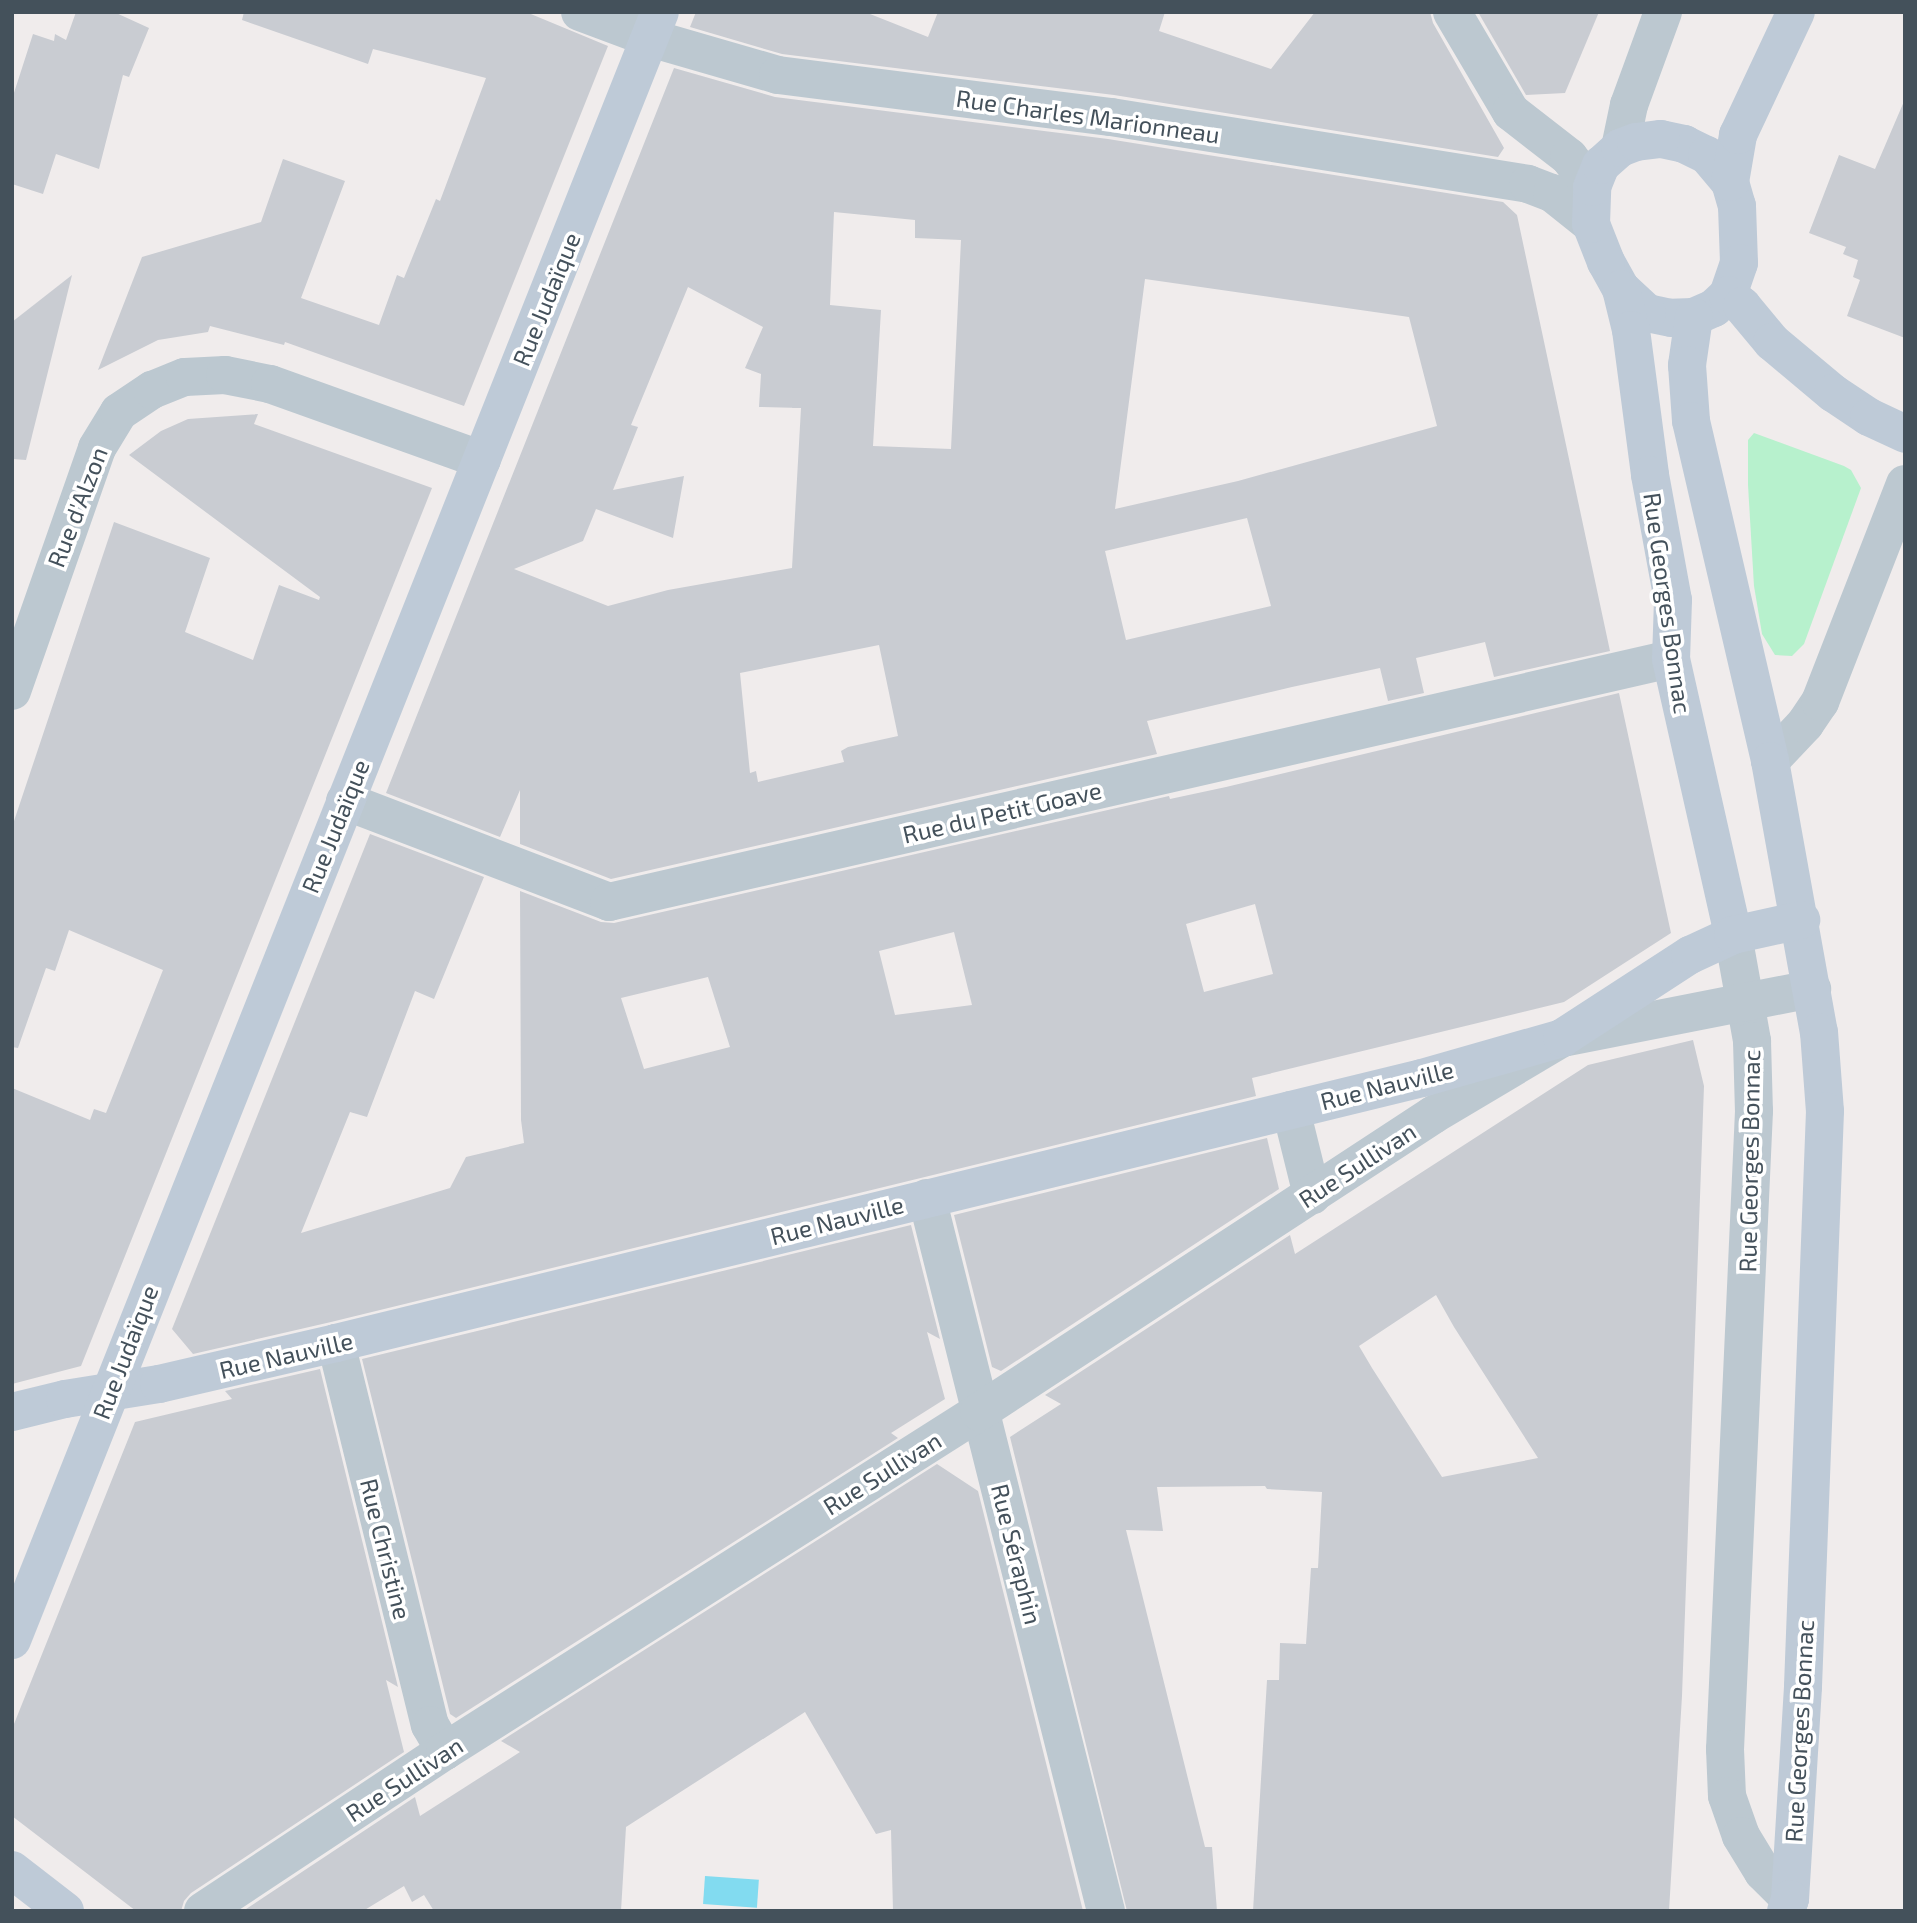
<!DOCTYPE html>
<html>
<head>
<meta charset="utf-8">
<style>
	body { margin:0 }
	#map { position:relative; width:1917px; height:1923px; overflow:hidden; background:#f0ecec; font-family:"Exo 2",sans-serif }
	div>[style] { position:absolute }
	.green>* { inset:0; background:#b7f1cd }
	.water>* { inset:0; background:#82dbf0; transform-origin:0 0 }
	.building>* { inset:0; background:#c9ccd2 }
	.street>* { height:38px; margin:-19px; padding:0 19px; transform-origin:19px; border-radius:19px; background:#bcc8d0 }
	.secondary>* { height:38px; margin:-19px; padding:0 19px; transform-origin:19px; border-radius:19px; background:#becad7 }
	span { translate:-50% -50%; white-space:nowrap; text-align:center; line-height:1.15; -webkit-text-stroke:7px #fff; paint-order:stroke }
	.street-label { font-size:24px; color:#44515b }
	.frame { position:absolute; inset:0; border:14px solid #44515b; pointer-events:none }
</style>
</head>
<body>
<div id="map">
	<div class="green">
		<div style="clip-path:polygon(1754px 433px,1844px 466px,1851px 470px,1861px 488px,1804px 644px,1792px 656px,1775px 655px,1762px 634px,1754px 586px,1748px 485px,1748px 440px)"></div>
	</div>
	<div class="water">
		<div style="left:705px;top:1876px;width:54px;height:28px;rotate:4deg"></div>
	</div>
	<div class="building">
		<div style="clip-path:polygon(76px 12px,114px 12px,149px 28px,129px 77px,123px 75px,99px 169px,56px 154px,43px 194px,12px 184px,12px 99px,33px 34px,54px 41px,55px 34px,66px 40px)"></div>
		<div style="clip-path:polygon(244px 12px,526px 12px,608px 46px,464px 406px,285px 342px,284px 345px,210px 326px,208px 332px,158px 340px,98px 370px,142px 257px,261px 222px,283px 159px,345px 181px,301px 298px,379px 325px,397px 275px,404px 278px,436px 199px,440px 201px,486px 78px,373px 49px,368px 64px,242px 20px)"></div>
		<div style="clip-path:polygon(696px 12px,865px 12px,928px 37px,938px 12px,1165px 12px,1159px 31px,1271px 69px,1315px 12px,1430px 12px,1433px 23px,1504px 148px,1498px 157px,1114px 95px,782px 54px,690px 27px)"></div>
		<div style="clip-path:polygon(1478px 12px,1599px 12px,1565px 93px,1526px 95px)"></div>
		<div style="clip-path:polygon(evenodd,674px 68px,775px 97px,1108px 139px,1503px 202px,1517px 215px,1610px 651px,1494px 677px,1485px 642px,1416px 658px,1424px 693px,1388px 701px,1380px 668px,1292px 687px,1147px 721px,1157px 754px,611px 879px,520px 844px,520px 790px,500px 837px,386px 793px,674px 68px,834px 212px,915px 220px,915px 238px,961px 240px,951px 449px,873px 446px,881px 310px,830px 305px,834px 212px,674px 68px,1145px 279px,1409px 317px,1437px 426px,1238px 481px,1115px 509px,1145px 279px,674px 68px,688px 287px,763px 327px,745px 368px,761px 374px,759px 407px,801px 408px,792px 568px,668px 590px,608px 606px,514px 569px,583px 541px,596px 509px,673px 538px,684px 476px,613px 490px,638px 427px,631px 425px,688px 287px,674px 68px,1247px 518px,1271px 606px,1126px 640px,1105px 551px,1247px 518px,674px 68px,879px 645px,898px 736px,848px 747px,841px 751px,844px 762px,758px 782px,756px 771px,750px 773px,740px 673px,879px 645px)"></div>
		<div style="clip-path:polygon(1905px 99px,1905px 338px,1847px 316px,1860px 280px,1853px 277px,1858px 260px,1843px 254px,1846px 247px,1809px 233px,1839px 155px,1875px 169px)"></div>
		<div style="clip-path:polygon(72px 275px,26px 460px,12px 459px,12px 322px)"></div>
		<div style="clip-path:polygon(258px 414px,254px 424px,432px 488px,81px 1366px,12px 1384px,12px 1088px,90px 1120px,94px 1109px,106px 1113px,163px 970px,69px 930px,55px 971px,46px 968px,18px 1048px,12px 1047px,12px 827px,114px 522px,210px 558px,185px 632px,253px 660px,279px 585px,319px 600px,320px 597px,129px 455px,161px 431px,188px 419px)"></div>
		<div style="clip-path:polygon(evenodd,1619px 693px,1671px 933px,1564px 1002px,1252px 1078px,1256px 1096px,331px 1322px,193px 1354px,172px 1329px,370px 834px,484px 877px,434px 999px,415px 991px,367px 1117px,350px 1112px,301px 1233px,450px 1188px,466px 1157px,524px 1143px,521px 1120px,520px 891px,601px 922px,614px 923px,1169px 796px,1170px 799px,1226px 787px,1619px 693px,1255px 904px,1273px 974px,1204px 992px,1186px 924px,1255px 904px,1619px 693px,954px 932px,972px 1005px,895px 1015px,879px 951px,954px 932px,1619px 693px,708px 977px,730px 1047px,644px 1069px,621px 998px,708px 977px)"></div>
		<div style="clip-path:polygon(evenodd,1693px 1040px,1704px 1086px,1682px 1696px,1669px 1911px,1253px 1911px,1267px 1680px,1279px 1680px,1280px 1643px,1306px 1644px,1311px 1568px,1318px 1568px,1322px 1492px,1267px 1489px,1265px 1486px,1157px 1487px,1163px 1531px,1126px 1530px,1205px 1847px,1212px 1847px,1217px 1911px,1127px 1911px,1010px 1437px,1061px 1404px,1045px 1395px,1290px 1235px,1295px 1254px,1588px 1065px,1693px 1040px,1436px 1295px,1454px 1327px,1538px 1458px,1442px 1477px,1372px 1368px,1359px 1346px,1436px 1295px)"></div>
		<div style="clip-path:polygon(1267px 1138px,1279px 1189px,1001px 1371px,992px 1367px,954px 1215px)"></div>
		<div style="clip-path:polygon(911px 1225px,940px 1339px,927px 1332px,945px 1399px,891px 1433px,898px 1438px,456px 1718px,450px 1714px,362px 1359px)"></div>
		<div style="clip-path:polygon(320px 1369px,398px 1687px,386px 1680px,404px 1752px,191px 1893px,184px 1901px,181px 1911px,136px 1911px,12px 1816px,12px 1729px,135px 1422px,232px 1399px,225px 1391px)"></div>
		<div style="clip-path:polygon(937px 1464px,978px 1491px,1083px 1911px,893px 1911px,891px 1830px,876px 1834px,805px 1712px,626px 1827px,621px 1911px,434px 1911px,424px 1895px,412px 1902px,404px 1886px,363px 1911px,243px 1911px,415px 1797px,420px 1816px,520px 1752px,501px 1741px)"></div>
	</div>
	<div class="street">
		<div style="left:580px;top:12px;width:75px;rotate:20.4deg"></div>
		<div style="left:650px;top:38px;width:133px;rotate:16.1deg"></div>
		<div style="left:778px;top:75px;width:336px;rotate:7.2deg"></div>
		<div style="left:1111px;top:117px;width:422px;rotate:9.1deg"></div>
		<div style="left:1528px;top:184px;width:26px;rotate:21deg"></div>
		<div style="left:1552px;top:193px;width:50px;rotate:38.5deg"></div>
		<div style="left:1452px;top:12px;width:116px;rotate:59.5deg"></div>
		<div style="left:1511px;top:112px;width:73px;rotate:37.8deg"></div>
		<div style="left:1569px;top:157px;width:38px;rotate:53deg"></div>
		<div style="left:1620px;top:148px;width:44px;rotate:-78.2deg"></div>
		<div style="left:1629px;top:105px;width:99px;rotate:-69.9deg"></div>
		<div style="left:12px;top:691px;width:257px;rotate:-70.7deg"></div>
		<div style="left:97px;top:448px;width:42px;rotate:-58.6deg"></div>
		<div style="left:119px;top:412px;width:40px;rotate:-34deg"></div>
		<div style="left:152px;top:390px;width:35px;rotate:-22deg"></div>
		<div style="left:185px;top:377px;width:40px;rotate:-2.9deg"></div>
		<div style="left:225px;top:375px;width:46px;rotate:11.3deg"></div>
		<div style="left:270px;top:384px;width:225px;rotate:19.7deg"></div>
		<div style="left:1770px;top:761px;width:51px;rotate:-46.6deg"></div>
		<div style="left:1805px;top:724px;width:27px;rotate:-56deg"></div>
		<div style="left:1820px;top:702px;width:234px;rotate:-68.7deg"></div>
		<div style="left:345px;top:801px;width:283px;rotate:20.9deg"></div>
		<div style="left:609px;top:902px;width:1089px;rotate:-12.89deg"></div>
		<div style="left:1733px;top:935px;width:108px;rotate:79.8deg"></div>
		<div style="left:1752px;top:1041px;width:70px;rotate:88.4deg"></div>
		<div style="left:1754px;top:1111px;width:639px;rotate:92.6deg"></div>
		<div style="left:1725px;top:1749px;width:47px;rotate:87.6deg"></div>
		<div style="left:1727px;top:1796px;width:42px;rotate:70.7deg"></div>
		<div style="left:1741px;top:1836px;width:42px;rotate:58.6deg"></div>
		<div style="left:1763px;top:1872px;width:38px;rotate:45deg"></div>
		<div style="left:1291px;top:1110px;width:88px;rotate:76.1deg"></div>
		<div style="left:927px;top:1198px;width:735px;rotate:75.91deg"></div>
		<div style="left:336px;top:1343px;width:393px;rotate:76.2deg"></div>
		<div style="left:430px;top:1725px;width:30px;rotate:60deg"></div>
		<div style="left:203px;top:1911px;width:290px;rotate:-33.5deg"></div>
		<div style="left:445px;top:1751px;width:633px;rotate:-32.41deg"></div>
		<div style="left:979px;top:1412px;width:543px;rotate:-33.19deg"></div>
		<div style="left:1433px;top:1115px;width:150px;rotate:-30.8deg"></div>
		<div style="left:1562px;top:1038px;width:255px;rotate:-11.1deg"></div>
	</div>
	<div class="secondary">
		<div style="left:1661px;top:139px;width:24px;rotate:12deg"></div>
		<div style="left:1684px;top:144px;width:25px;rotate:26deg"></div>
		<div style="left:1707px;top:155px;width:35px;rotate:50deg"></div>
		<div style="left:1730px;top:182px;width:25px;rotate:74deg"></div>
		<div style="left:1737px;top:206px;width:57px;rotate:88deg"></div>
		<div style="left:1739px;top:263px;width:34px;rotate:109deg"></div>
		<div style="left:1728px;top:295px;width:19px;rotate:137deg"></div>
		<div style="left:1714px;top:308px;width:22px;rotate:156deg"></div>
		<div style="left:1694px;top:317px;width:23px;rotate:178deg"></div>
		<div style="left:1671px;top:318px;width:25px;rotate:-168deg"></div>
		<div style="left:1647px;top:313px;width:35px;rotate:-137deg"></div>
		<div style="left:1621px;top:289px;width:31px;rotate:-119deg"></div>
		<div style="left:1606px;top:262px;width:41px;rotate:-111.5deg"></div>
		<div style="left:1591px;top:224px;width:37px;rotate:-88deg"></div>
		<div style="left:1592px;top:187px;width:24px;rotate:-68deg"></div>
		<div style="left:1601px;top:165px;width:25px;rotate:-42deg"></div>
		<div style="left:1620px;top:148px;width:17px;rotate:-21deg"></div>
		<div style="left:1636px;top:142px;width:25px;rotate:-7deg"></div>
		<div style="left:1730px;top:182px;width:48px;rotate:-80.3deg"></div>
		<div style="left:1738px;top:135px;width:136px;rotate:-64.8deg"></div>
		<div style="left:1621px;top:289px;width:42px;rotate:76.3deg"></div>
		<div style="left:1631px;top:330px;width:146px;rotate:82.5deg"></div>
		<div style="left:1650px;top:475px;width:127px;rotate:79.6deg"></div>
		<div style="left:1673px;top:600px;width:59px;rotate:91.9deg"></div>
		<div style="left:1671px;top:659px;width:283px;rotate:77.3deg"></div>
		<div style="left:1728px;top:295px;width:18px;rotate:38deg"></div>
		<div style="left:1742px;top:306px;width:47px;rotate:50.2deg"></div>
		<div style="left:1772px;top:342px;width:80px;rotate:39.9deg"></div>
		<div style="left:1833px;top:393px;width:43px;rotate:33.7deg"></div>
		<div style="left:1869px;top:417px;width:40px;rotate:25deg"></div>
		<div style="left:1694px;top:317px;width:49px;rotate:98.3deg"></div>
		<div style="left:1687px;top:365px;width:56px;rotate:85.9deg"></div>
		<div style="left:1691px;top:421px;width:349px;rotate:76.9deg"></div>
		<div style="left:1770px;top:761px;width:275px;rotate:79.8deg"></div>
		<div style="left:1819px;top:1032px;width:79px;rotate:85.7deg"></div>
		<div style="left:1825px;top:1111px;width:576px;rotate:92.19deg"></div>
		<div style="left:1803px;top:1687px;width:212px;rotate:93.5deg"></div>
		<div style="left:1790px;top:1899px;width:13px;rotate:108deg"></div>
		<div style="left:12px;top:1412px;width:55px;rotate:-13.8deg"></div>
		<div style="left:65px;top:1399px;width:95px;rotate:-9.1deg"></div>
		<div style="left:159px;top:1384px;width:182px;rotate:-13deg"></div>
		<div style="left:336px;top:1343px;width:1118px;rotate:-13.71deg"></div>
		<div style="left:1422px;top:1078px;width:146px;rotate:-15.9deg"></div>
		<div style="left:1562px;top:1038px;width:153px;rotate:-33deg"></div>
		<div style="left:1690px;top:955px;width:47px;rotate:-24.9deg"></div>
		<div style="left:1733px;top:935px;width:70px;rotate:-12.4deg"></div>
		<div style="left:12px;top:1640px;width:1752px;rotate:-68.3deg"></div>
		<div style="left:12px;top:1870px;width:67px;rotate:37.7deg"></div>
	</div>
	<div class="street-label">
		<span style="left:1088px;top:116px;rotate:8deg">Rue Charles Marionneau</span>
		<span style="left:546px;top:299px;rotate:-68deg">Rue Judaïque</span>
		<span style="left:77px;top:507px;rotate:-69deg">Rue d'Alzon</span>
		<span style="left:1668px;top:603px;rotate:82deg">Rue Georges Bonnac</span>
		<span style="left:1002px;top:812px;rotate:-13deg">Rue du Petit Goave</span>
		<span style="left:335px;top:826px;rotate:-68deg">Rue Judaïque</span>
		<span style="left:1387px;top:1085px;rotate:-14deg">Rue Nauville</span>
		<span style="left:1749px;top:1161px;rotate:-89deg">Rue Georges Bonnac</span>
		<span style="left:1357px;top:1165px;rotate:-33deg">Rue Sullivan</span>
		<span style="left:837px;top:1220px;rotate:-14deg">Rue Nauville</span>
		<span style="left:125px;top:1352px;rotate:-69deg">Rue Judaïque</span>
		<span style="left:286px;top:1355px;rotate:-13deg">Rue Nauville</span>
		<span style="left:882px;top:1473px;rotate:-32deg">Rue Sullivan</span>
		<span style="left:386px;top:1549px;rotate:76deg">Rue Christine</span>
		<span style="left:1017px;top:1554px;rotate:76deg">Rue Séraphin</span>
		<span style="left:1799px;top:1731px;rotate:-87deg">Rue Georges Bonnac</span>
		<span style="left:404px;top:1779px;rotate:-33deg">Rue Sullivan</span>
	</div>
	<div class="frame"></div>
</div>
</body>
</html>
